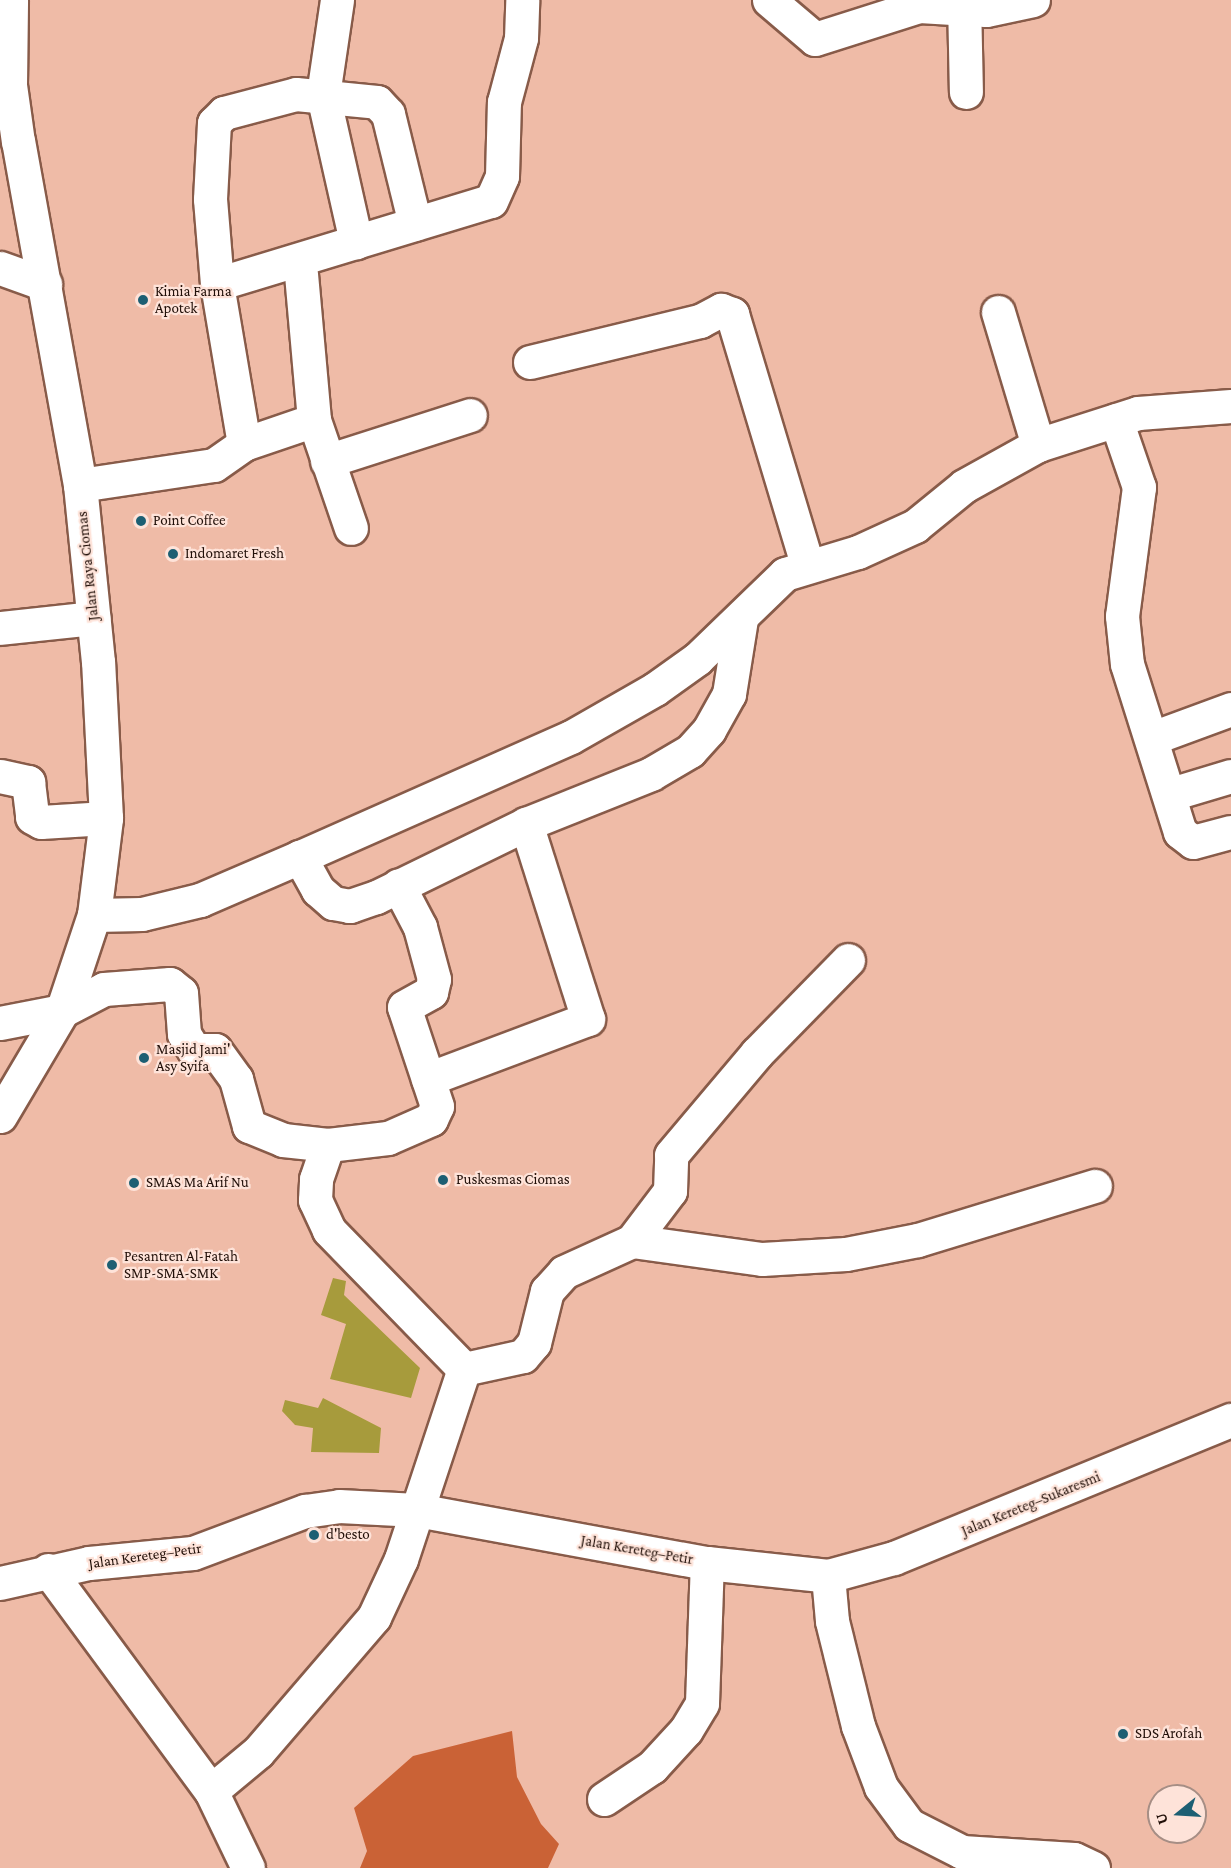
<!DOCTYPE html>
<html>
<head>
<meta charset="utf-8">
<style>
	body { margin:0 }
	#map { position:relative; width:1231px; height:1868px; overflow:hidden; background:#efbba7; font-family:"Crimson Pro",serif }
	div>[style] { position:absolute }
	.forest>* { inset:0; background:#ca6236 }
	.water>* { inset:0; background:#a79b3c }
	.roads { filter:drop-shadow(2px 0 #885b49) drop-shadow(-2px 0 #885b49) drop-shadow(0 2px #885b49) drop-shadow(0 -2px #885b49) }
	.minor>* { height:33px; margin:-16.5px; padding:0 16.5px; transform-origin:16.5px; border-radius:16.5px; background:#fff }
	.major>* { height:33px; margin:-16.5px; padding:0 16.5px; transform-origin:16.5px; border-radius:16.5px; background:#fff }
	.dots>* { width:16px; height:16px; translate:-50% -50%; box-sizing:border-box; border:3px solid #fee3d9; border-radius:50% }
	span { translate:-50% -50%; white-space:nowrap; text-align:center; line-height:1.15; -webkit-text-stroke:4.5px #fee3d9; paint-order:stroke }
	.poi-label { font-size:15px; color:#210f08 }
	.left { translate:0 -50%; text-align:left }
	.street-label { font-size:15px; color:#210f08 }
	.north { position:absolute; left:1147px; top:1784px; width:60px; height:60px; box-sizing:border-box; background:#fee3d9; border:2px solid #a68e85; border-radius:50%; rotate:252deg; font-size:16px; font-weight:700; line-height:24px; text-align:center; color:#210f08 }
	.north::after { content:''; display:block; margin:auto; width:21px; height:27px; background:#1d5f73; clip-path:polygon(50% 0,100% 100%,50% 72%,0 100%) }
</style>
</head>
<body>
<div id="map">
	<div class="forest">
		<div style="clip-path:polygon(512px 1731px,517px 1777px,541px 1824px,559px 1844px,548px 1868px,360px 1868px,367px 1851px,354px 1808px,413px 1756px)"></div>
	</div>
	<div class="water">
		<div style="clip-path:polygon(333px 1278px,346px 1281px,344px 1295px,420px 1368px,411px 1398px,330px 1379px,346px 1324px,321px 1315px)"></div>
		<div style="clip-path:polygon(323px 1398px,381px 1428px,379px 1453px,311px 1452px,313px 1428px,295px 1425px,282px 1411px,285px 1400px,318px 1408px)"></div>
	</div>
	<div class="roads">
		<div class="minor">
			<div style="left:337px;top:0;width:96px;rotate:98.4deg"></div>
			<div style="left:323px;top:95px;width:151px;rotate:77.3deg"></div>
			<div style="left:769px;top:0;width:60px;rotate:40.3deg"></div>
			<div style="left:815px;top:39px;width:109px;rotate:-17.6deg"></div>
			<div style="left:919px;top:6px;width:67px;rotate:3.4deg"></div>
			<div style="left:986px;top:10px;width:48px;rotate:-12deg"></div>
			<div style="left:964px;top:0;width:92px;rotate:88.8deg"></div>
			<div style="left:0;top:268px;width:48px;rotate:19.6deg"></div>
			<div style="left:301px;top:274px;width:147px;rotate:84.9deg"></div>
			<div style="left:314px;top:420px;width:114px;rotate:71.1deg"></div>
			<div style="left:217px;top:284px;width:286px;rotate:-16.9deg"></div>
			<div style="left:491px;top:201px;width:27px;rotate:-66deg"></div>
			<div style="left:502px;top:176px;width:74px;rotate:-88.5deg"></div>
			<div style="left:504px;top:102px;width:66px;rotate:-75.1deg"></div>
			<div style="left:521px;top:38px;width:38px;rotate:-88deg"></div>
			<div style="left:998px;top:312px;width:139px;rotate:73.3deg"></div>
			<div style="left:530px;top:362px;width:175px;rotate:-13.6deg"></div>
			<div style="left:700px;top:321px;width:24px;rotate:-28deg"></div>
			<div style="left:721px;top:310px;width:12px;rotate:20deg"></div>
			<div style="left:732px;top:314px;width:261px;rotate:73.3deg"></div>
			<div style="left:1116px;top:420px;width:71px;rotate:71.1deg"></div>
			<div style="left:1139px;top:487px;width:130px;rotate:97.5deg"></div>
			<div style="left:1122px;top:616px;width:48px;rotate:84.1deg"></div>
			<div style="left:1127px;top:664px;width:176px;rotate:72.5deg"></div>
			<div style="left:1180px;top:832px;width:16px;rotate:38deg"></div>
			<div style="left:1193px;top:842px;width:39px;rotate:-15deg"></div>
			<div style="left:244px;top:444px;width:162px;rotate:-99.6deg"></div>
			<div style="left:217px;top:284px;width:85px;rotate:-94.7deg"></div>
			<div style="left:210px;top:199px;width:76px;rotate:-87deg"></div>
			<div style="left:214px;top:123px;width:14px;rotate:-45deg"></div>
			<div style="left:224px;top:113px;width:74px;rotate:-14.8deg"></div>
			<div style="left:296px;top:94px;width:81px;rotate:5.6deg"></div>
			<div style="left:377px;top:102px;width:16px;rotate:47deg"></div>
			<div style="left:388px;top:114px;width:113px;rotate:76.2deg"></div>
			<div style="left:327px;top:461px;width:150px;rotate:-17.8deg"></div>
			<div style="left:80px;top:485px;width:135px;rotate:-8.5deg"></div>
			<div style="left:214px;top:465px;width:37px;rotate:-35deg"></div>
			<div style="left:244px;top:444px;width:74px;rotate:-18.9deg"></div>
			<div style="left:741px;top:619px;width:76px;rotate:99.1deg"></div>
			<div style="left:729px;top:694px;width:41px;rotate:119.1deg"></div>
			<div style="left:709px;top:730px;width:28px;rotate:132deg"></div>
			<div style="left:690px;top:751px;width:45px;rotate:149.5deg"></div>
			<div style="left:651px;top:774px;width:135px;rotate:158.2deg"></div>
			<div style="left:526px;top:824px;width:167px;rotate:154deg"></div>
			<div style="left:376px;top:897px;width:28px;rotate:161deg"></div>
			<div style="left:350px;top:906px;width:17px;rotate:-170deg"></div>
			<div style="left:333px;top:903px;width:20px;rotate:-139deg"></div>
			<div style="left:318px;top:890px;width:38px;rotate:-119deg"></div>
			<div style="left:300px;top:857px;width:296px;rotate:-23.9deg"></div>
			<div style="left:571px;top:737px;width:97px;rotate:-29.7deg"></div>
			<div style="left:655px;top:689px;width:52px;rotate:-35.5deg"></div>
			<div style="left:697px;top:659px;width:122px;rotate:-44deg"></div>
			<div style="left:785px;top:574px;width:76px;rotate:-16.8deg"></div>
			<div style="left:858px;top:552px;width:63px;rotate:-24.5deg"></div>
			<div style="left:915px;top:526px;width:63px;rotate:-39.2deg"></div>
			<div style="left:964px;top:486px;width:85px;rotate:-29deg"></div>
			<div style="left:1038px;top:445px;width:105px;rotate:-17.7deg"></div>
			<div style="left:1138px;top:413px;width:93px;rotate:-4.3deg"></div>
			<div style="left:0;top:628px;width:94px;rotate:-6.1deg"></div>
			<div style="left:1155px;top:737px;width:81px;rotate:-20.2deg"></div>
			<div style="left:0;top:776px;width:29px;rotate:12deg"></div>
			<div style="left:28px;top:782px;width:35px;rotate:83deg"></div>
			<div style="left:32px;top:817px;width:10px;rotate:29deg"></div>
			<div style="left:41px;top:822px;width:65px;rotate:-3.5deg"></div>
			<div style="left:1171px;top:794px;width:63px;rotate:-16.7deg"></div>
			<div style="left:94px;top:915px;width:48px;rotate:-1.2deg"></div>
			<div style="left:142px;top:914px;width:60px;rotate:-13.6deg"></div>
			<div style="left:200px;top:900px;width:109px;rotate:-23.3deg"></div>
			<div style="left:0;top:1023px;width:63px;rotate:-11deg"></div>
			<div style="left:62px;top:1011px;width:47px;rotate:-27.6deg"></div>
			<div style="left:104px;top:989px;width:66px;rotate:-4.3deg"></div>
			<div style="left:170px;top:984px;width:14px;rotate:39deg"></div>
			<div style="left:181px;top:993px;width:41px;rotate:85.8deg"></div>
			<div style="left:184px;top:1034px;width:19px;rotate:58deg"></div>
			<div style="left:194px;top:1050px;width:21px"></div>
			<div style="left:215px;top:1050px;width:36px;rotate:54deg"></div>
			<div style="left:236px;top:1079px;width:49px;rotate:74.5deg"></div>
			<div style="left:249px;top:1126px;width:37px;rotate:22deg"></div>
			<div style="left:283px;top:1140px;width:45px;rotate:6.3deg"></div>
			<div style="left:328px;top:1145px;width:60px;rotate:-6.7deg"></div>
			<div style="left:388px;top:1138px;width:47px;rotate:-23.8deg"></div>
			<div style="left:431px;top:1119px;width:14px;rotate:-65deg"></div>
			<div style="left:437px;top:1106px;width:104px;rotate:-108.4deg"></div>
			<div style="left:404px;top:1007px;width:31px;rotate:-29deg"></div>
			<div style="left:431px;top:992px;width:13px;rotate:-77deg"></div>
			<div style="left:434px;top:979px;width:54px;rotate:-105.1deg"></div>
			<div style="left:420px;top:927px;width:47px;rotate:-117.6deg"></div>
			<div style="left:428px;top:1079px;width:171px;rotate:-20.6deg"></div>
			<div style="left:588px;top:1019px;width:205px;rotate:-107.6deg"></div>
			<div style="left:632px;top:1241px;width:63px;rotate:-52.8deg"></div>
			<div style="left:670px;top:1191px;width:36px;rotate:-88deg"></div>
			<div style="left:671px;top:1155px;width:133px;rotate:-49.9deg"></div>
			<div style="left:757px;top:1053px;width:130px;rotate:-45.6deg"></div>
			<div style="left:464px;top:1369px;width:60px;rotate:-12.4deg"></div>
			<div style="left:523px;top:1356px;width:17px;rotate:-50deg"></div>
			<div style="left:534px;top:1343px;width:54px;rotate:-76deg"></div>
			<div style="left:547px;top:1291px;width:25px;rotate:-48deg"></div>
			<div style="left:564px;top:1272px;width:75px;rotate:-24.5deg"></div>
			<div style="left:632px;top:1241px;width:131px;rotate:7.9deg"></div>
			<div style="left:762px;top:1259px;width:84px;rotate:-3.4deg"></div>
			<div style="left:846px;top:1254px;width:73px;rotate:-11deg"></div>
			<div style="left:918px;top:1240px;width:185px;rotate:-17deg"></div>
			<div style="left:48px;top:1570px;width:275px;rotate:53.6deg"></div>
			<div style="left:211px;top:1791px;width:61px;rotate:-39.7deg"></div>
			<div style="left:258px;top:1752px;width:178px;rotate:-49.3deg"></div>
			<div style="left:374px;top:1617px;width:64px;rotate:-65deg"></div>
			<div style="left:401px;top:1559px;width:200px;rotate:-71.7deg"></div>
			<div style="left:464px;top:1369px;width:194px;rotate:-134.2deg"></div>
			<div style="left:329px;top:1230px;width:33px;rotate:-115deg"></div>
			<div style="left:315px;top:1200px;width:21px;rotate:-87deg"></div>
			<div style="left:316px;top:1179px;width:36px;rotate:-71deg"></div>
			<div style="left:828px;top:1576px;width:68px;rotate:-15.3deg"></div>
			<div style="left:894px;top:1558px;width:364px;rotate:-22.3deg"></div>
			<div style="left:0;top:1583px;width:91px;rotate:-12.7deg"></div>
			<div style="left:89px;top:1563px;width:104px;rotate:-5.5deg"></div>
			<div style="left:193px;top:1553px;width:120px;rotate:-20.6deg"></div>
			<div style="left:305px;top:1511px;width:34px;rotate:-8deg"></div>
			<div style="left:339px;top:1506px;width:78px;rotate:2.9deg"></div>
			<div style="left:417px;top:1510px;width:295px;rotate:10.4deg"></div>
			<div style="left:707px;top:1563px;width:122px;rotate:6.1deg"></div>
			<div style="left:828px;top:1576px;width:45px;rotate:84.9deg"></div>
			<div style="left:832px;top:1621px;width:108px;rotate:76.1deg"></div>
			<div style="left:858px;top:1726px;width:65px;rotate:69.3deg"></div>
			<div style="left:881px;top:1787px;width:47px;rotate:53.6deg"></div>
			<div style="left:909px;top:1825px;width:59px;rotate:27deg"></div>
			<div style="left:962px;top:1852px;width:112px;rotate:3.6deg"></div>
			<div style="left:1074px;top:1859px;width:21px;rotate:25deg"></div>
			<div style="left:211px;top:1791px;width:85px;rotate:64.3deg"></div>
			<div style="left:604px;top:1799px;width:58px;rotate:-33.7deg"></div>
			<div style="left:652px;top:1767px;width:50px;rotate:-47.4deg"></div>
			<div style="left:686px;top:1730px;width:31px;rotate:-59deg"></div>
			<div style="left:702px;top:1703px;width:140px;rotate:-88deg"></div>
		</div>
		<div class="major">
			<div style="left:0;top:1116px;width:122px;rotate:-59.4deg"></div>
			<div style="left:62px;top:1011px;width:101px;rotate:-71.6deg"></div>
			<div style="left:94px;top:915px;width:98px;rotate:-82.9deg"></div>
			<div style="left:106px;top:818px;width:156px;rotate:-92.9deg"></div>
			<div style="left:98px;top:662px;width:178px;rotate:-95.8deg"></div>
			<div style="left:80px;top:485px;width:349px;rotate:-100.2deg"></div>
			<div style="left:18px;top:142px;width:58px;rotate:-98deg"></div>
			<div style="left:10px;top:85px;width:85px;rotate:-89.3deg"></div>
		</div>
	</div>
	<div class="dots">
		<div style="left:143px;top:300px;background:#1d5f73"></div>
		<div style="left:141px;top:521px;background:#1d5f73"></div>
		<div style="left:173px;top:554px;background:#1d5f73"></div>
		<div style="left:144px;top:1058px;background:#1d5f73"></div>
		<div style="left:443px;top:1180px;background:#1d5f73"></div>
		<div style="left:134px;top:1183px;background:#1d5f73"></div>
		<div style="left:112px;top:1265px;background:#1d5f73"></div>
		<div style="left:314px;top:1535px;background:#1d5f73"></div>
		<div style="left:1123px;top:1734px;background:#1d5f73"></div>
	</div>
	<div class="poi-label">
		<span class="left" style="left:155px;top:300px">Kimia Farma<br>Apotek</span>
		<span class="left" style="left:153px;top:521px">Point Coffee</span>
		<span class="left" style="left:185px;top:554px">Indomaret Fresh</span>
		<span class="left" style="left:156px;top:1058px">Masjid Jami'<br>Asy Syifa</span>
		<span class="left" style="left:456px;top:1180px">Puskesmas Ciomas</span>
		<span class="left" style="left:146px;top:1183px">SMAS Ma Arif Nu</span>
		<span class="left" style="left:124px;top:1265px">Pesantren Al-Fatah<br>SMP-SMA-SMK</span>
		<span class="left" style="left:326px;top:1535px">d'besto</span>
		<span class="left" style="left:1135px;top:1734px">SDS Arofah</span>
	</div>
	<div class="street-label">
		<span style="left:88px;top:566px;rotate:-96deg">Jalan Raya Ciomas</span>
		<span style="left:1031px;top:1504px;rotate:-22deg">Jalan Kereteg–Sukaresmi</span>
		<span style="left:637px;top:1550px;rotate:10deg">Jalan Kereteg–Petir</span>
		<span style="left:145px;top:1556px;rotate:-8deg">Jalan Kereteg–Petir</span>
	</div>
	<div class="north">U</div>
</div>
</body>
</html>
